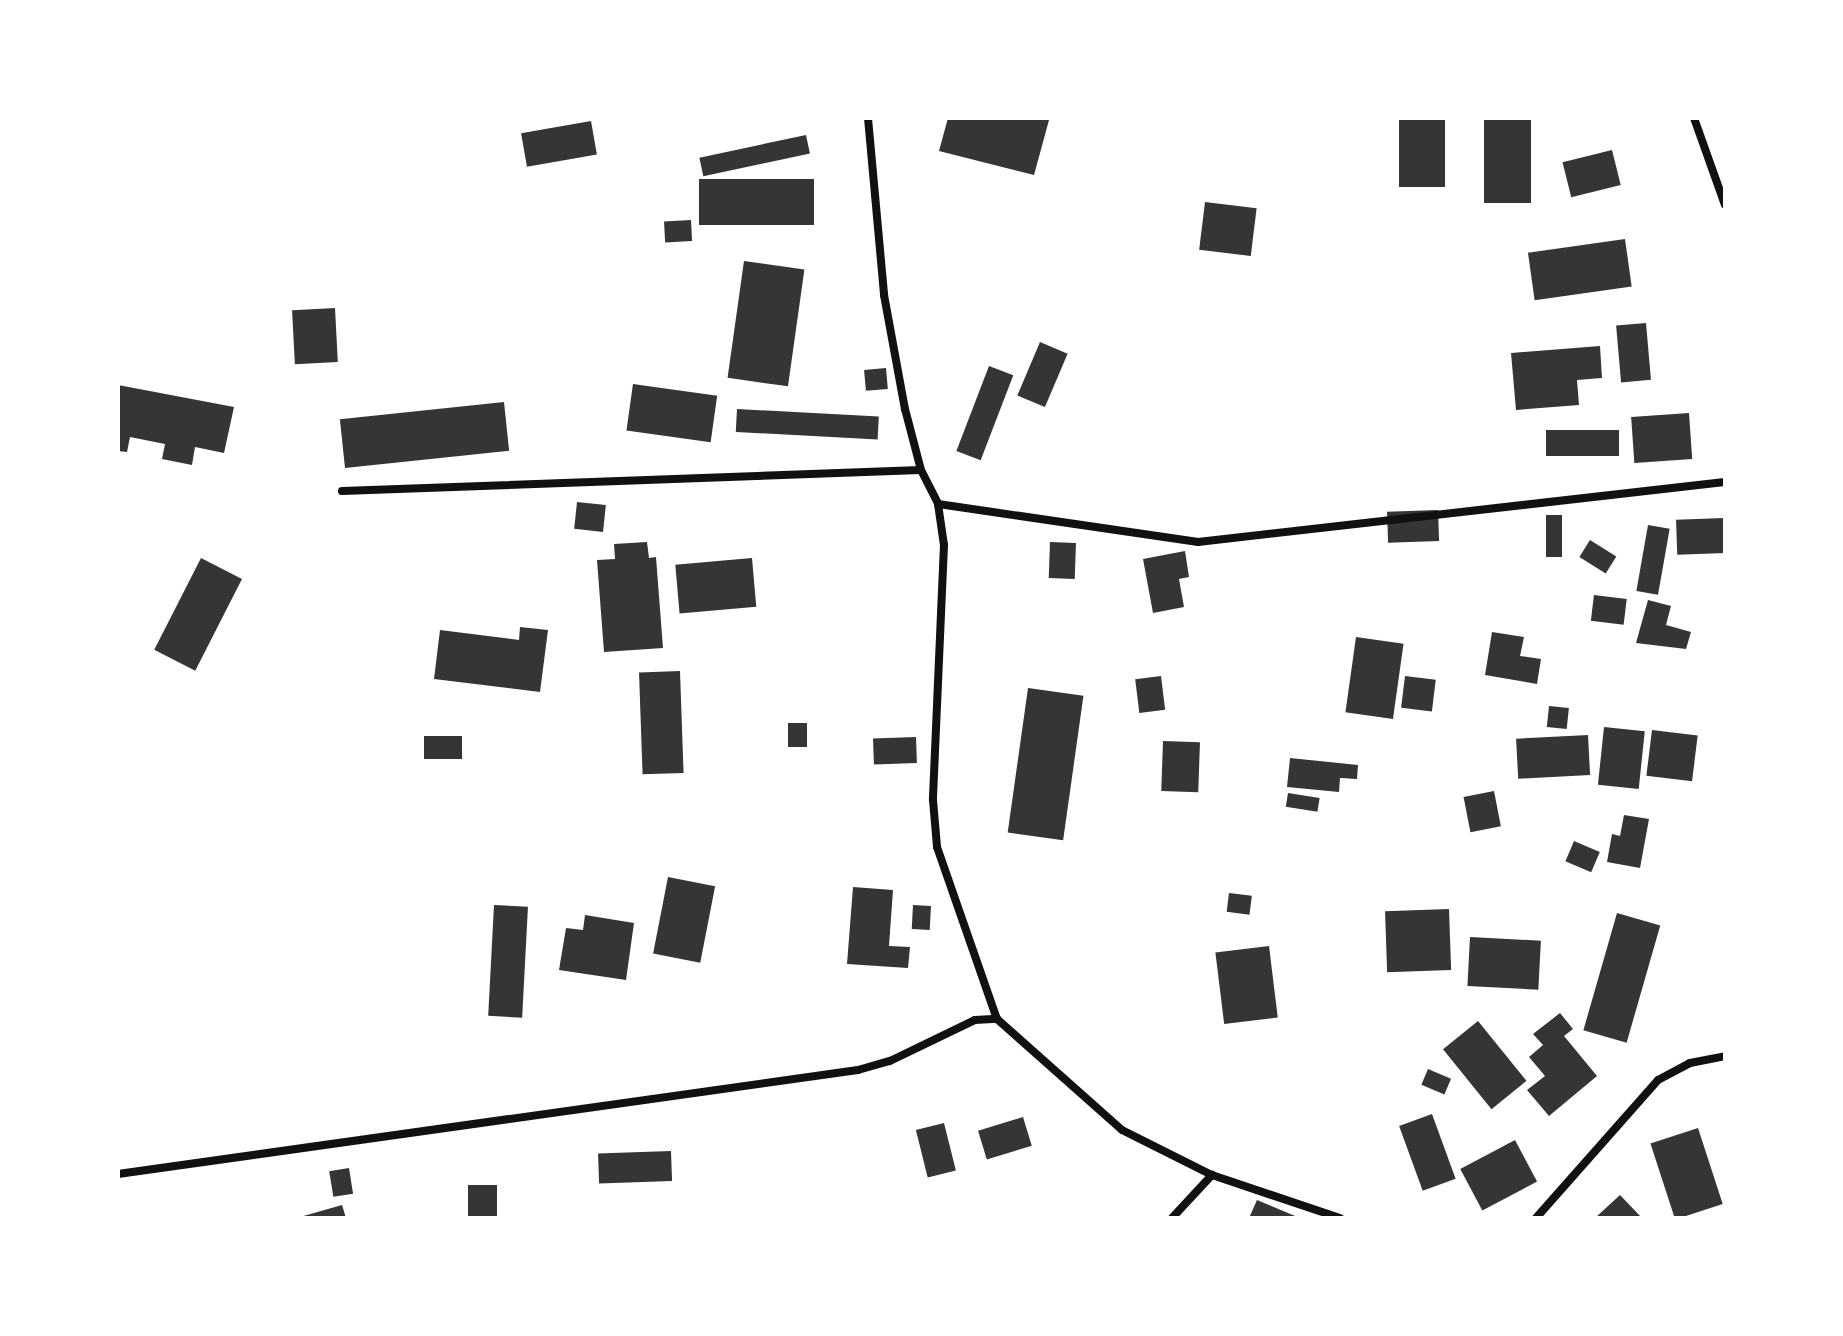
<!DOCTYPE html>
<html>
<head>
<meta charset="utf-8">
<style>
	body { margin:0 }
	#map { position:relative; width:1843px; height:1336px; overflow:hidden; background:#fff; font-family:"PT Sans",sans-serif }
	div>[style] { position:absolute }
	.building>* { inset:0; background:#353535; transform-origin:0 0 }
	.minor>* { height:8px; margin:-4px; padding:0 4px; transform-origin:4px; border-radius:4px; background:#111 }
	span { translate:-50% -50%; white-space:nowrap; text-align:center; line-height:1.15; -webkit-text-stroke:6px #fff; paint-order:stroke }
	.frame { position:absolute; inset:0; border:120px solid #fff; pointer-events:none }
</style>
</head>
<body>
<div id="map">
	<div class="building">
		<div style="clip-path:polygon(948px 118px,1049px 120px,1034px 175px,939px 151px)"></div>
		<div style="left:1399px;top:118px;width:46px;height:69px"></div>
		<div style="left:1484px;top:118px;width:47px;height:85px"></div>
		<div style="left:591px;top:121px;width:34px;height:71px;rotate:80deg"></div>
		<div style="left:806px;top:135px;width:19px;height:109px;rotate:78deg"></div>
		<div style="left:1612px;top:150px;width:36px;height:51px;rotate:76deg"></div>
		<div style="left:699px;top:179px;width:115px;height:46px"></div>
		<div style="left:1205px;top:202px;width:52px;height:48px;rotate:7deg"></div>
		<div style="left:691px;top:220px;width:21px;height:27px;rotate:87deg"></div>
		<div style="left:1625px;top:239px;width:48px;height:98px;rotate:82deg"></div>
		<div style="left:744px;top:261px;width:61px;height:118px;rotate:8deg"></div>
		<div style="left:335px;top:308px;width:54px;height:43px;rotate:87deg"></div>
		<div style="left:1646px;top:323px;width:57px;height:30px;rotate:85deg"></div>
		<div style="left:1040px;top:342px;width:30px;height:58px;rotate:23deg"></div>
		<div style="clip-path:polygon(1600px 346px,1602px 378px,1577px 380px,1579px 405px,1516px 410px,1511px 353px)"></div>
		<div style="left:989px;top:366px;width:26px;height:91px;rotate:21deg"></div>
		<div style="left:886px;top:368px;width:21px;height:22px;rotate:85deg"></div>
		<div style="left:633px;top:384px;width:85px;height:47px;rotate:8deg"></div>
		<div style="clip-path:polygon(118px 385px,234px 407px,224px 453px,195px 447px,192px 465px,162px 459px,165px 444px,130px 437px,127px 452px,118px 451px)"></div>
		<div style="left:504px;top:402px;width:49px;height:165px;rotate:84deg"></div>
		<div style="left:737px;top:409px;width:142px;height:23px;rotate:3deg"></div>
		<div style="left:1689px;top:413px;width:46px;height:58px;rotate:86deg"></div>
		<div style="left:1619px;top:430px;width:26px;height:73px;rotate:90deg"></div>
		<div style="left:577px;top:502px;width:29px;height:27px;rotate:6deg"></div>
		<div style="left:1438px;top:510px;width:31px;height:51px;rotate:88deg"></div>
		<div style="left:1546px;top:515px;width:16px;height:42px"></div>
		<div style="left:1724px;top:518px;width:35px;height:48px;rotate:88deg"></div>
		<div style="left:1648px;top:525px;width:22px;height:67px;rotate:10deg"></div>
		<div style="left:1590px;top:540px;width:31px;height:20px;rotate:32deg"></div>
		<div style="clip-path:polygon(647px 542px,649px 558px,656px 557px,663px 648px,604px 652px,597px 560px,615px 559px,614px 544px)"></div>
		<div style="left:1050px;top:542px;width:26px;height:36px;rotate:2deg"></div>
		<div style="clip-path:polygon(1185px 551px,1189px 577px,1179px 579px,1184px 607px,1153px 613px,1143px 559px)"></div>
		<div style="left:201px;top:558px;width:46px;height:103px;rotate:27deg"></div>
		<div style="left:752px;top:558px;width:49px;height:77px;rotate:85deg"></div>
		<div style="left:1594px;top:595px;width:33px;height:26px;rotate:7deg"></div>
		<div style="clip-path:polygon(1648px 600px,1671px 606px,1666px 625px,1691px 632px,1686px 649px,1636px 643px)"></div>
		<div style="clip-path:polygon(520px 627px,548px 630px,540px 692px,434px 679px,440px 630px,519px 640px)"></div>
		<div style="clip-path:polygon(1492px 632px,1524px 637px,1520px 656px,1541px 659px,1537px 684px,1485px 675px)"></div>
		<div style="left:1356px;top:637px;width:48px;height:76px;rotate:8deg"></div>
		<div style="left:680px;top:671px;width:102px;height:41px;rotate:88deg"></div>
		<div style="left:1161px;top:676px;width:34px;height:26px;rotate:83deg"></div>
		<div style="left:1405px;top:676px;width:31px;height:32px;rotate:7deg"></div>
		<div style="left:1028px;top:688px;width:56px;height:146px;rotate:8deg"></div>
		<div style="left:1549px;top:706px;width:20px;height:21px;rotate:6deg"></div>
		<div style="left:788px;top:723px;width:19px;height:24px"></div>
		<div style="left:1604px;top:727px;width:41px;height:58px;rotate:6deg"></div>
		<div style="left:1652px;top:730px;width:46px;height:46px;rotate:7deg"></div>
		<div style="left:1588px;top:735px;width:40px;height:72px;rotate:87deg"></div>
		<div style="left:424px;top:736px;width:38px;height:23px"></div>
		<div style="left:916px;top:737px;width:26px;height:43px;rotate:88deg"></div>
		<div style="left:1163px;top:741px;width:37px;height:50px;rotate:2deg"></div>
		<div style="clip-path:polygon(1290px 758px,1358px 765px,1357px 779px,1340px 778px,1339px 792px,1287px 787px)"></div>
		<div style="left:1494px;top:791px;width:36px;height:31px;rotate:79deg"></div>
		<div style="left:1288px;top:793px;width:32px;height:14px;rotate:9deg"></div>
		<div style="clip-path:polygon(1624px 815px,1649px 819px,1640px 868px,1607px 862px,1612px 834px,1620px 836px)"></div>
		<div style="left:1574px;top:841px;width:28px;height:22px;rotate:23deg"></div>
		<div style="left:668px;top:877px;width:48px;height:78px;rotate:11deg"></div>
		<div style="clip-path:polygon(853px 887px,893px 890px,889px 946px,910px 947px,908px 968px,847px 964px)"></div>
		<div style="left:1229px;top:893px;width:23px;height:19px;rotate:7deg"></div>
		<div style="left:494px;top:905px;width:34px;height:111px;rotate:3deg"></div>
		<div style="left:913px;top:905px;width:18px;height:24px;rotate:3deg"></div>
		<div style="left:1449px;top:909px;width:61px;height:64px;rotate:88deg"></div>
		<div style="left:1617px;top:913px;width:45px;height:122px;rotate:16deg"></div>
		<div style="clip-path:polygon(585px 915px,634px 923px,626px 980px,559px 970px,566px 928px,583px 930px)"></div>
		<div style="left:1470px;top:937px;width:71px;height:49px;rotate:3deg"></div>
		<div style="left:1269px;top:946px;width:72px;height:54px;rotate:83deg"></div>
		<div style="clip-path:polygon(1560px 1013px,1573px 1029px,1564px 1036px,1597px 1076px,1549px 1116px,1527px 1090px,1545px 1076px,1529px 1057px,1543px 1045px,1533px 1034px)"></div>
		<div style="left:1478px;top:1021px;width:77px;height:45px;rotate:51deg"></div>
		<div style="left:1428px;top:1069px;width:25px;height:17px;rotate:23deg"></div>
		<div style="left:1432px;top:1114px;width:69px;height:35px;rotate:70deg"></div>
		<div style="left:1023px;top:1117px;width:30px;height:47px;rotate:73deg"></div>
		<div style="left:944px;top:1123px;width:49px;height:29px;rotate:76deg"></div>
		<div style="left:1698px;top:1128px;width:80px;height:50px;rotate:72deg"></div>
		<div style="left:1515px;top:1140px;width:47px;height:62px;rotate:62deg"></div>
		<div style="left:671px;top:1151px;width:30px;height:73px;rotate:88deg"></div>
		<div style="left:349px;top:1168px;width:26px;height:20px;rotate:81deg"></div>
		<div style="left:468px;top:1185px;width:29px;height:33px"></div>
		<div style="clip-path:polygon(1620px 1195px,1642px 1218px,1595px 1218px)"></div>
		<div style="clip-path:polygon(1257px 1200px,1300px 1218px,1249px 1218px)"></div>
		<div style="clip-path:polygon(342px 1205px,346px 1218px,300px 1218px,300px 1217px)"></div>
	</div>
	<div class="minor">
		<div style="left:868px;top:118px;width:178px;rotate:84.8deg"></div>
		<div style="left:884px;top:295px;width:116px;rotate:79.6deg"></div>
		<div style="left:905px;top:409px;width:63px;rotate:75.3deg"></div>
		<div style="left:921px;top:470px;width:38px;rotate:63deg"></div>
		<div style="left:938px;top:504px;width:41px;rotate:81.7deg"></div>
		<div style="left:944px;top:545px;width:255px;rotate:92.5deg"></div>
		<div style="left:933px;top:800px;width:47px;rotate:85.1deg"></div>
		<div style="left:937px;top:847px;width:182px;rotate:70.8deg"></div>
		<div style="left:1694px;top:118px;width:92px;rotate:70.4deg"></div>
		<div style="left:342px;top:491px;width:579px;rotate:-2.08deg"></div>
		<div style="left:938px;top:504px;width:263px;rotate:8.3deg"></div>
		<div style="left:1198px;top:542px;width:530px;rotate:-6.5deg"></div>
		<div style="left:118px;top:1174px;width:747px;rotate:-8deg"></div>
		<div style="left:858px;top:1070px;width:33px;rotate:-16deg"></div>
		<div style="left:890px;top:1061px;width:94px;rotate:-25.8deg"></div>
		<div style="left:975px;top:1020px;width:22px;rotate:-3deg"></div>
		<div style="left:997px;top:1019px;width:167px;rotate:41.6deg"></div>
		<div style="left:1122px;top:1130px;width:101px;rotate:26.6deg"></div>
		<div style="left:1212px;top:1175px;width:135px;rotate:18.6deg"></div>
		<div style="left:1172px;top:1218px;width:59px;rotate:-47.1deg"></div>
		<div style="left:1536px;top:1218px;width:184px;rotate:-48.5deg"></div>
		<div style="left:1658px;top:1080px;width:36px;rotate:-28deg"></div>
		<div style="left:1690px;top:1063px;width:36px;rotate:-11deg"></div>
	</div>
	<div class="frame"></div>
</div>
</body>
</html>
